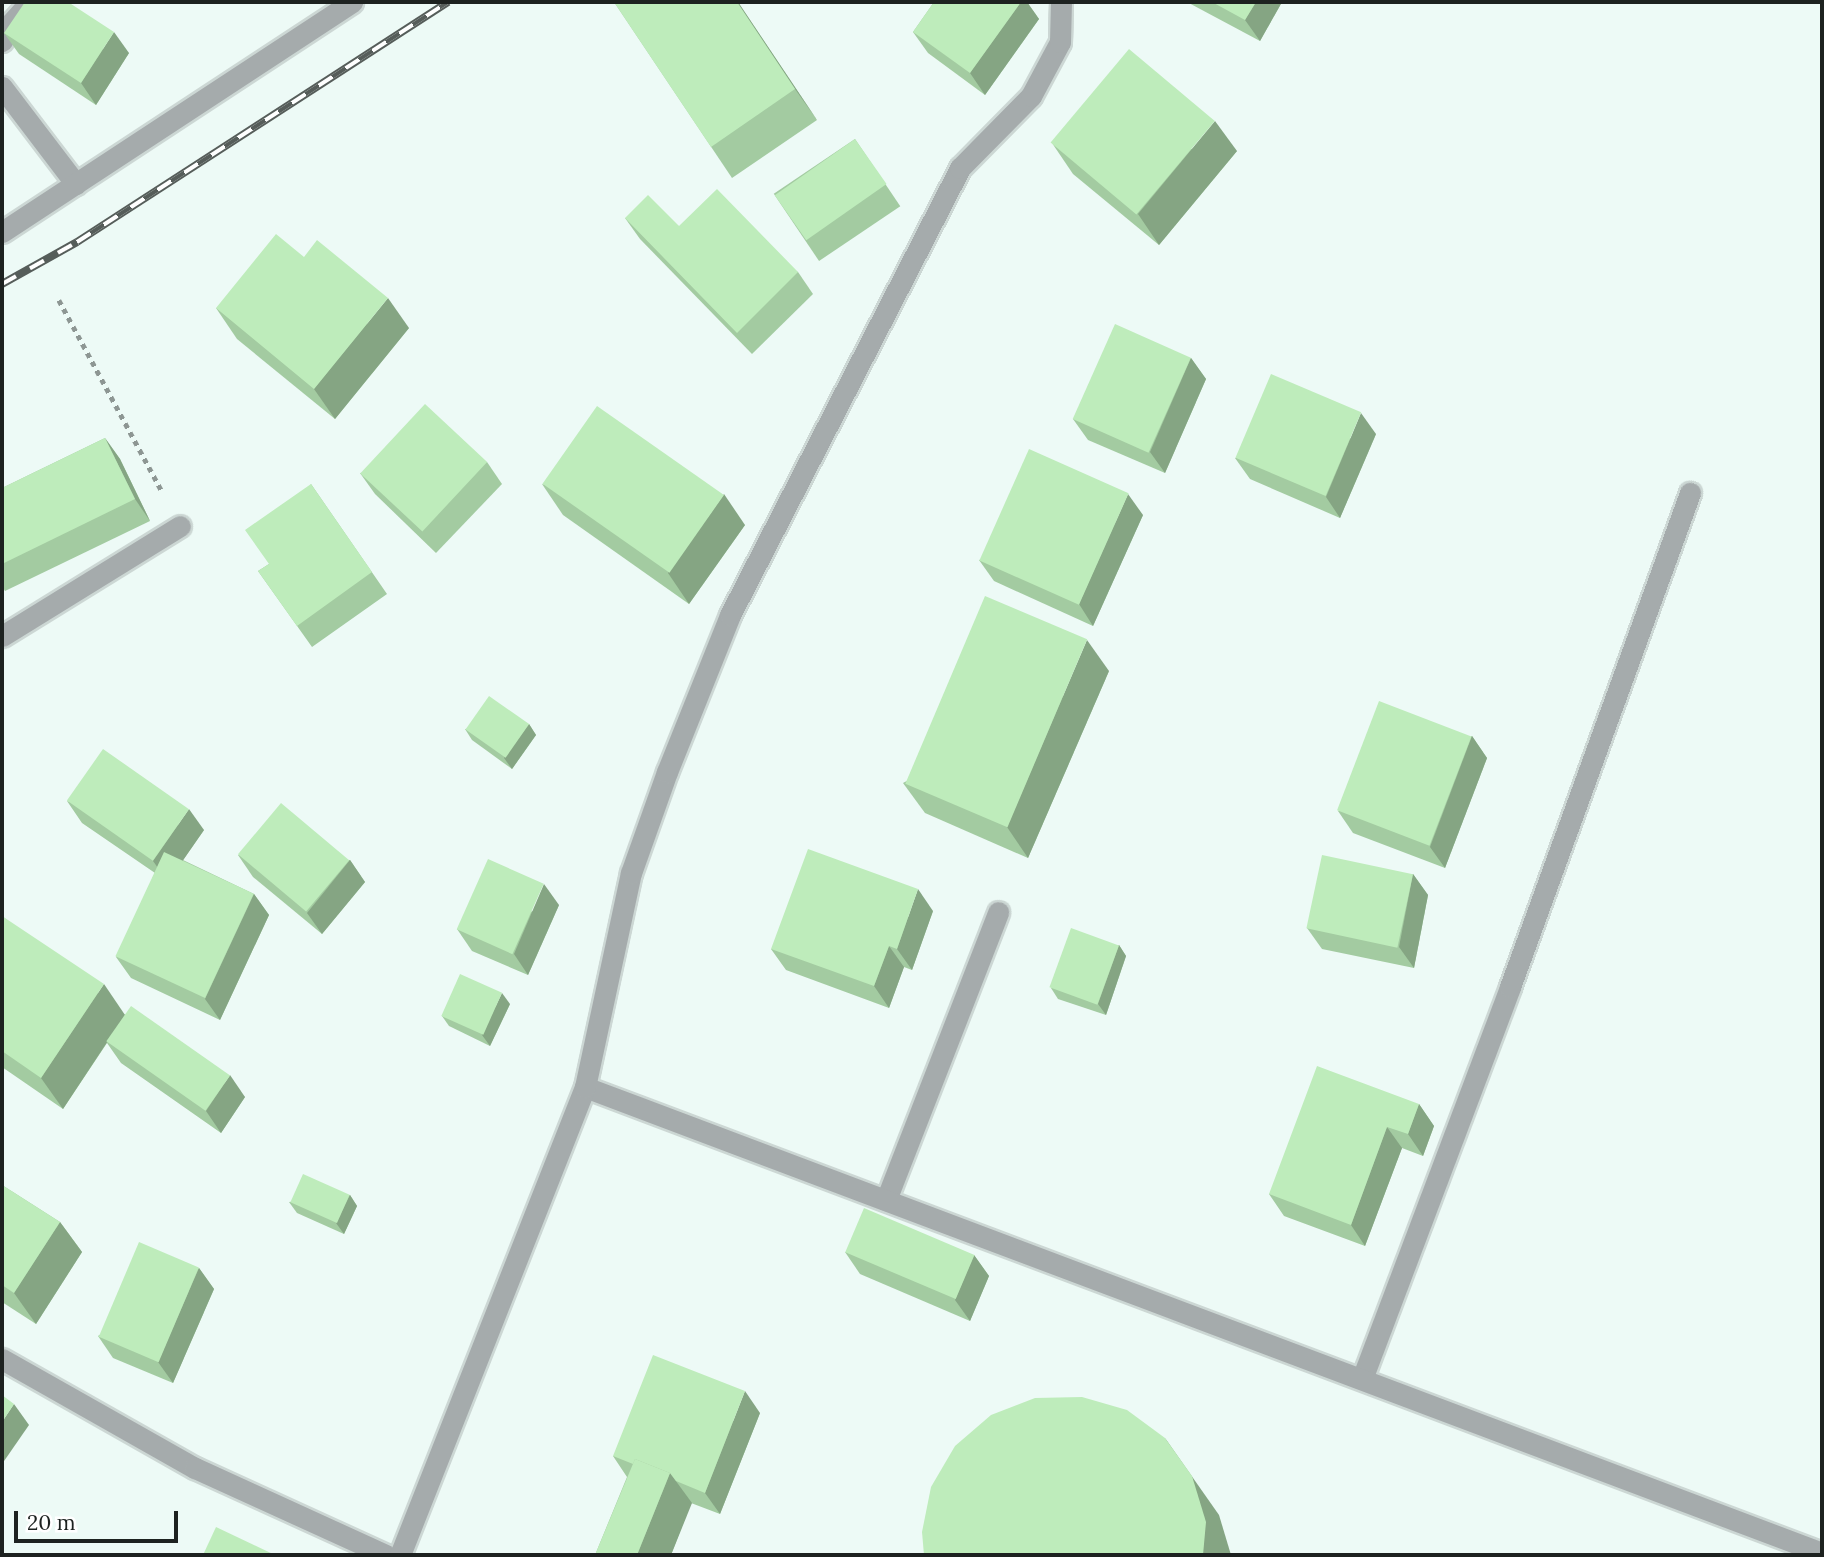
<!DOCTYPE html>
<html>
<head>
<meta charset="utf-8">
<style>
	body { margin:0 }
	#map { position:relative; width:1824px; height:1557px; overflow:hidden; background:#edfaf6; font-family:Lora,serif }
	div>[style] { position:absolute }
	.path>* { height:4.5px; margin-top:-2.25px; transform-origin:0; background:repeating-linear-gradient(90deg,#8d9693 0 5px,transparent 0 10px) }
	.roads { filter:drop-shadow(2px 0 #ccd7d4) drop-shadow(-2px 0 #ccd7d4) drop-shadow(0 2px #ccd7d4) drop-shadow(0 -2px #ccd7d4) }
	.lane>* { height:21px; margin:-10.5px; padding:0 10.5px; transform-origin:10.5px; border-radius:10.5px; background:#a5abac }
	.street>* { height:21px; margin:-10.5px; padding:0 10.5px; transform-origin:10.5px; border-radius:10.5px; background:#a5abac }
	.rail>* { height:8px; margin-top:-4px; transform-origin:0; background:repeating-linear-gradient(90deg,#fff 0 16px,#565d5a 0 32px); box-sizing:border-box; border-block:2px solid #565d5a }
	.wall>* { inset:0; background:#a3cba1; transform-origin:0 0 }
	.shaded-wall>* { inset:0; background:#85a583 }
	.building>* { inset:0; background:#beecbb; transform-origin:0 0 }
	span { translate:-50% -50%; white-space:nowrap; text-align:center; line-height:1.15; -webkit-text-stroke:5px #fff; paint-order:stroke }
	.frame { position:absolute; inset:0; border:4px solid #1d2220; pointer-events:none }
	.scale { position:absolute; left:14px; top:1511px; width:164px; height:32px; box-sizing:border-box; border:4px solid #1d2220; border-top:0; padding-left:9px; font-size:21px; line-height:24px; white-space:nowrap; color:#1d2220; -webkit-text-stroke:5px #fff; paint-order:stroke }
</style>
</head>
<body>
<div id="map">
	<div class="path">
		<div style="left:59px;top:300px;width:217px;rotate:61.7deg"></div>
	</div>
	<div class="roads">
		<div class="lane">
			<div style="left:886px;top:1200px;width:309px;rotate:-68.7deg"></div>
			<div style="left:2px;top:1359px;width:222px;rotate:29.5deg"></div>
			<div style="left:195px;top:1468px;width:210px;rotate:24.5deg"></div>
			<div style="left:1362px;top:1379px;width:419px;rotate:-69.3deg"></div>
			<div style="left:1510px;top:987px;width:526px;rotate:-69.98deg"></div>
		</div>
		<div class="street">
			<div style="left:2px;top:41px;width:20px;rotate:-63deg"></div>
			<div style="left:11px;top:23px;width:28px;rotate:-48deg"></div>
			<div style="left:2px;top:87px;width:122px;rotate:52.7deg"></div>
			<div style="left:2px;top:232px;width:419px;rotate:-33.3deg"></div>
			<div style="left:2px;top:636px;width:209px;rotate:-31.7deg"></div>
			<div style="left:585px;top:1087px;width:1322px;rotate:20.64deg"></div>
			<div style="left:400px;top:1555px;width:503px;rotate:-68.43deg"></div>
			<div style="left:585px;top:1087px;width:219px;rotate:-77.9deg"></div>
			<div style="left:631px;top:873px;width:107px;rotate:-70.4deg"></div>
			<div style="left:667px;top:772px;width:169px;rotate:-68.1deg"></div>
			<div style="left:730px;top:615px;width:503px;rotate:-62.77deg"></div>
			<div style="left:960px;top:168px;width:101px;rotate:-45.4deg"></div>
			<div style="left:1031px;top:96px;width:61px;rotate:-61.8deg"></div>
			<div style="left:1060px;top:42px;width:40px;rotate:-88.6deg"></div>
		</div>
	</div>
	<div class="rail">
		<div style="left:2px;top:284px;width:86px;rotate:-29.2deg"></div>
		<div style="left:77px;top:242px;width:442px;rotate:-32.9deg"></div>
	</div>
	<div class="wall">
		<div style="clip-path:polygon(614px 2px,738px 2px,817px 120px,732px 178px)"></div>
		<div style="clip-path:polygon(934px 2px,1027px 2px,1039px 19px,985px 95px,928px 53px,913px 32px)"></div>
		<div style="clip-path:polygon(1187px 2px,1282px 2px,1260px 41px)"></div>
		<div style="clip-path:polygon(4px 33px,129px 53px,96px 105px,19px 54px)"></div>
		<div style="left:855px;top:139px;width:81px;height:98px;rotate:56deg"></div>
		<div style="clip-path:polygon(1052px 143px,1237px 151px,1159px 245px,1073px 174px)"></div>
		<div style="clip-path:polygon(625px 218px,679px 226px,798px 272px,813px 294px,752px 354px,640px 239px)"></div>
		<div style="clip-path:polygon(216px 308px,409px 328px,335px 419px,237px 339px)"></div>
		<div style="clip-path:polygon(1191px 358px,1206px 379px,1165px 473px,1088px 440px,1073px 419px)"></div>
		<div style="clip-path:polygon(1376px 434px,1340px 518px,1250px 479px,1235px 458px)"></div>
		<div style="clip-path:polygon(105px 438px,120px 459px,150px 521px,5px 591px,2px 586px,2px 488px)"></div>
		<div style="clip-path:polygon(487px 462px,502px 484px,436px 553px,375px 494px,360px 473px)"></div>
		<div style="clip-path:polygon(311px 484px,387px 594px,312px 647px,258px 571px,269px 564px)"></div>
		<div style="clip-path:polygon(542px 484px,745px 525px,689px 604px,563px 515px)"></div>
		<div style="clip-path:polygon(1143px 515px,1093px 626px,994px 581px,979px 560px)"></div>
		<div style="clip-path:polygon(1109px 671px,1028px 858px,925px 813px,903px 783px)"></div>
		<div style="clip-path:polygon(529px 724px,536px 735px,512px 769px,472px 740px,465px 729px)"></div>
		<div style="clip-path:polygon(1472px 736px,1487px 758px,1445px 868px,1353px 833px,1338px 811px)"></div>
		<div style="clip-path:polygon(67px 801px,204px 830px,183px 860px,254px 894px,269px 915px,220px 1020px,131px 978px,116px 957px,155px 873px,82px 823px)"></div>
		<div style="clip-path:polygon(238px 855px,350px 860px,365px 882px,322px 934px,253px 877px)"></div>
		<div style="clip-path:polygon(1413px 874px,1428px 895px,1414px 968px,1322px 949px,1307px 928px)"></div>
		<div style="clip-path:polygon(559px 905px,528px 975px,472px 951px,457px 929px)"></div>
		<div style="clip-path:polygon(933px 911px,912px 970px,904px 967px,889px 1008px,786px 970px,771px 949px)"></div>
		<div style="clip-path:polygon(2px 916px,125px 1015px,245px 1097px,221px 1133px,121px 1063px,107px 1043px,63px 1109px,2px 1067px)"></div>
		<div style="clip-path:polygon(1119px 945px,1126px 956px,1106px 1015px,1058px 999px,1051px 988px)"></div>
		<div style="clip-path:polygon(510px 1004px,490px 1046px,449px 1026px,442px 1016px)"></div>
		<div style="clip-path:polygon(1419px 1104px,1434px 1126px,1423px 1156px,1402px 1148px,1365px 1246px,1284px 1216px,1269px 1194px)"></div>
		<div style="clip-path:polygon(2px 1185px,60px 1222px,82px 1252px,36px 1324px,2px 1302px)"></div>
		<div style="clip-path:polygon(350px 1195px,357px 1206px,344px 1234px,297px 1213px,289px 1202px)"></div>
		<div style="clip-path:polygon(845px 1252px,974px 1255px,989px 1276px,970px 1321px,860px 1274px)"></div>
		<div style="clip-path:polygon(199px 1268px,214px 1289px,173px 1383px,113px 1358px,98px 1336px)"></div>
		<div style="clip-path:polygon(760px 1413px,720px 1514px,691px 1503px,671px 1555px,595px 1555px,627px 1477px,613px 1456px)"></div>
	</div>
	<div class="shaded-wall">
		<div style="clip-path:polygon(737px 2px,738px 2px,817px 120px,795px 89px)"></div>
		<div style="clip-path:polygon(1021px 2px,1027px 2px,1039px 19px,985px 95px,970px 73px)"></div>
		<div style="clip-path:polygon(1256px 2px,1282px 2px,1260px 41px,1245px 20px)"></div>
		<div style="clip-path:polygon(114px 32px,129px 53px,96px 105px,81px 83px)"></div>
		<div style="clip-path:polygon(1215px 121px,1237px 151px,1159px 245px,1138px 214px)"></div>
		<div style="clip-path:polygon(388px 298px,409px 328px,335px 419px,314px 389px)"></div>
		<div style="clip-path:polygon(1191px 358px,1206px 379px,1165px 473px,1150px 452px)"></div>
		<div style="clip-path:polygon(1361px 413px,1376px 434px,1340px 518px,1326px 497px)"></div>
		<div style="clip-path:polygon(105px 438px,120px 459px,150px 521px,135px 499px)"></div>
		<div style="clip-path:polygon(724px 494px,745px 525px,689px 604px,668px 573px)"></div>
		<div style="clip-path:polygon(1128px 494px,1143px 515px,1093px 626px,1079px 604px)"></div>
		<div style="clip-path:polygon(1087px 640px,1109px 671px,1028px 858px,1007px 827px)"></div>
		<div style="clip-path:polygon(529px 724px,536px 735px,512px 769px,504px 758px)"></div>
		<div style="clip-path:polygon(1472px 736px,1487px 758px,1445px 868px,1430px 847px)"></div>
		<div style="clip-path:polygon(189px 809px,204px 830px,168px 882px,153px 861px)"></div>
		<div style="clip-path:polygon(350px 860px,365px 882px,322px 934px,307px 913px)"></div>
		<div style="clip-path:polygon(1413px 874px,1428px 895px,1414px 968px,1399px 947px)"></div>
		<div style="clip-path:polygon(544px 884px,559px 905px,528px 975px,514px 954px)"></div>
		<div style="clip-path:polygon(918px 889px,933px 911px,912px 970px,897px 949px)"></div>
		<div style="clip-path:polygon(254px 894px,269px 915px,220px 1020px,205px 999px)"></div>
		<div style="clip-path:polygon(1119px 945px,1126px 956px,1106px 1015px,1098px 1004px)"></div>
		<div style="clip-path:polygon(889px 946px,904px 967px,889px 1008px,874px 986px)"></div>
		<div style="clip-path:polygon(104px 984px,125px 1015px,63px 1109px,41px 1078px)"></div>
		<div style="clip-path:polygon(502px 993px,510px 1004px,490px 1046px,482px 1035px)"></div>
		<div style="clip-path:polygon(230px 1075px,245px 1097px,221px 1133px,206px 1111px)"></div>
		<div style="clip-path:polygon(1419px 1104px,1434px 1126px,1423px 1156px,1408px 1134px)"></div>
		<div style="clip-path:polygon(1387px 1127px,1402px 1148px,1365px 1246px,1351px 1225px)"></div>
		<div style="clip-path:polygon(350px 1195px,357px 1206px,344px 1234px,336px 1223px)"></div>
		<div style="clip-path:polygon(60px 1222px,82px 1252px,36px 1324px,14px 1293px)"></div>
		<div style="clip-path:polygon(974px 1255px,989px 1276px,970px 1321px,955px 1300px)"></div>
		<div style="clip-path:polygon(199px 1268px,214px 1289px,173px 1383px,158px 1362px)"></div>
		<div style="clip-path:polygon(745px 1391px,760px 1413px,720px 1514px,705px 1493px)"></div>
		<div style="clip-path:polygon(14px 1404px,29px 1425px,2px 1464px,2px 1422px)"></div>
		<div style="clip-path:polygon(1165px 1438px,1219px 1515px,1231px 1555px,1203px 1555px)"></div>
		<div style="clip-path:polygon(670px 1473px,692px 1503px,671px 1555px,637px 1555px)"></div>
	</div>
	<div class="building">
		<div style="clip-path:polygon(25px 2px,68px 2px,114px 32px,81px 83px,4px 33px)"></div>
		<div style="clip-path:polygon(614px 2px,737px 2px,795px 89px,711px 147px)"></div>
		<div style="clip-path:polygon(934px 2px,1021px 2px,970px 73px,913px 32px)"></div>
		<div style="clip-path:polygon(1212px 2px,1256px 2px,1245px 20px)"></div>
		<div style="left:1129px;top:49px;width:112px;height:122px;rotate:40deg"></div>
		<div style="left:855px;top:139px;width:55px;height:98px;rotate:55deg"></div>
		<div style="clip-path:polygon(717px 189px,798px 272px,737px 333px,625px 218px,648px 195px,679px 226px)"></div>
		<div style="clip-path:polygon(276px 234px,304px 257px,317px 240px,388px 298px,314px 389px,216px 308px)"></div>
		<div style="left:1115px;top:324px;width:83px;height:104px;rotate:24deg"></div>
		<div style="left:1271px;top:374px;width:98px;height:91px;rotate:23deg"></div>
		<div style="left:425px;top:404px;width:85px;height:95px;rotate:43deg"></div>
		<div style="left:597px;top:406px;width:155px;height:95px;rotate:35deg"></div>
		<div style="clip-path:polygon(105px 438px,135px 499px,2px 564px,2px 488px)"></div>
		<div style="left:1029px;top:449px;width:109px;height:122px;rotate:24deg"></div>
		<div style="clip-path:polygon(311px 484px,372px 572px,297px 626px,258px 571px,269px 564px,245px 530px)"></div>
		<div style="left:985px;top:596px;width:111px;height:204px;rotate:23deg"></div>
		<div style="left:489px;top:696px;width:49px;height:41px;rotate:35deg"></div>
		<div style="left:1379px;top:701px;width:99px;height:117px;rotate:21deg"></div>
		<div style="left:103px;top:749px;width:105px;height:63px;rotate:35deg"></div>
		<div style="left:281px;top:803px;width:89px;height:67px;rotate:40deg"></div>
		<div style="clip-path:polygon(808px 849px,918px 889px,897px 949px,889px 946px,874px 986px,771px 949px)"></div>
		<div style="left:164px;top:852px;width:99px;height:115px;rotate:25deg"></div>
		<div style="left:1322px;top:855px;width:93px;height:75px;rotate:12deg"></div>
		<div style="left:488px;top:859px;width:61px;height:77px;rotate:24deg"></div>
		<div style="clip-path:polygon(2px 916px,104px 984px,41px 1078px,2px 1051px)"></div>
		<div style="left:1071px;top:928px;width:51px;height:63px;rotate:20deg"></div>
		<div style="left:460px;top:974px;width:46px;height:46px;rotate:24deg"></div>
		<div style="left:131px;top:1006px;width:121px;height:43px;rotate:35deg"></div>
		<div style="clip-path:polygon(1317px 1066px,1419px 1104px,1408px 1134px,1387px 1127px,1351px 1225px,1269px 1194px)"></div>
		<div style="left:303px;top:1174px;width:51px;height:31px;rotate:24deg"></div>
		<div style="clip-path:polygon(2px 1185px,60px 1222px,14px 1293px,2px 1285px)"></div>
		<div style="left:864px;top:1208px;width:120px;height:48px;rotate:23deg"></div>
		<div style="left:139px;top:1242px;width:65px;height:103px;rotate:23deg"></div>
		<div style="clip-path:polygon(653px 1355px,745px 1391px,705px 1493px,676px 1481px,670px 1473px,635px 1459px,633px 1464px,613px 1456px)"></div>
		<div style="clip-path:polygon(2px 1395px,14px 1404px,2px 1422px)"></div>
		<div style="clip-path:polygon(1082px 1397px,1127px 1410px,1165px 1438px,1192px 1476px,1206px 1522px,1203px 1555px,924px 1555px,922px 1532px,931px 1487px,955px 1446px,991px 1415px,1035px 1398px)"></div>
		<div style="clip-path:polygon(635px 1459px,670px 1473px,637px 1555px,595px 1555px)"></div>
		<div style="clip-path:polygon(216px 1527px,275px 1555px,203px 1555px)"></div>
	</div>
	<div class="frame"></div>
	<div class="scale">20 m</div>
</div>
</body>
</html>
